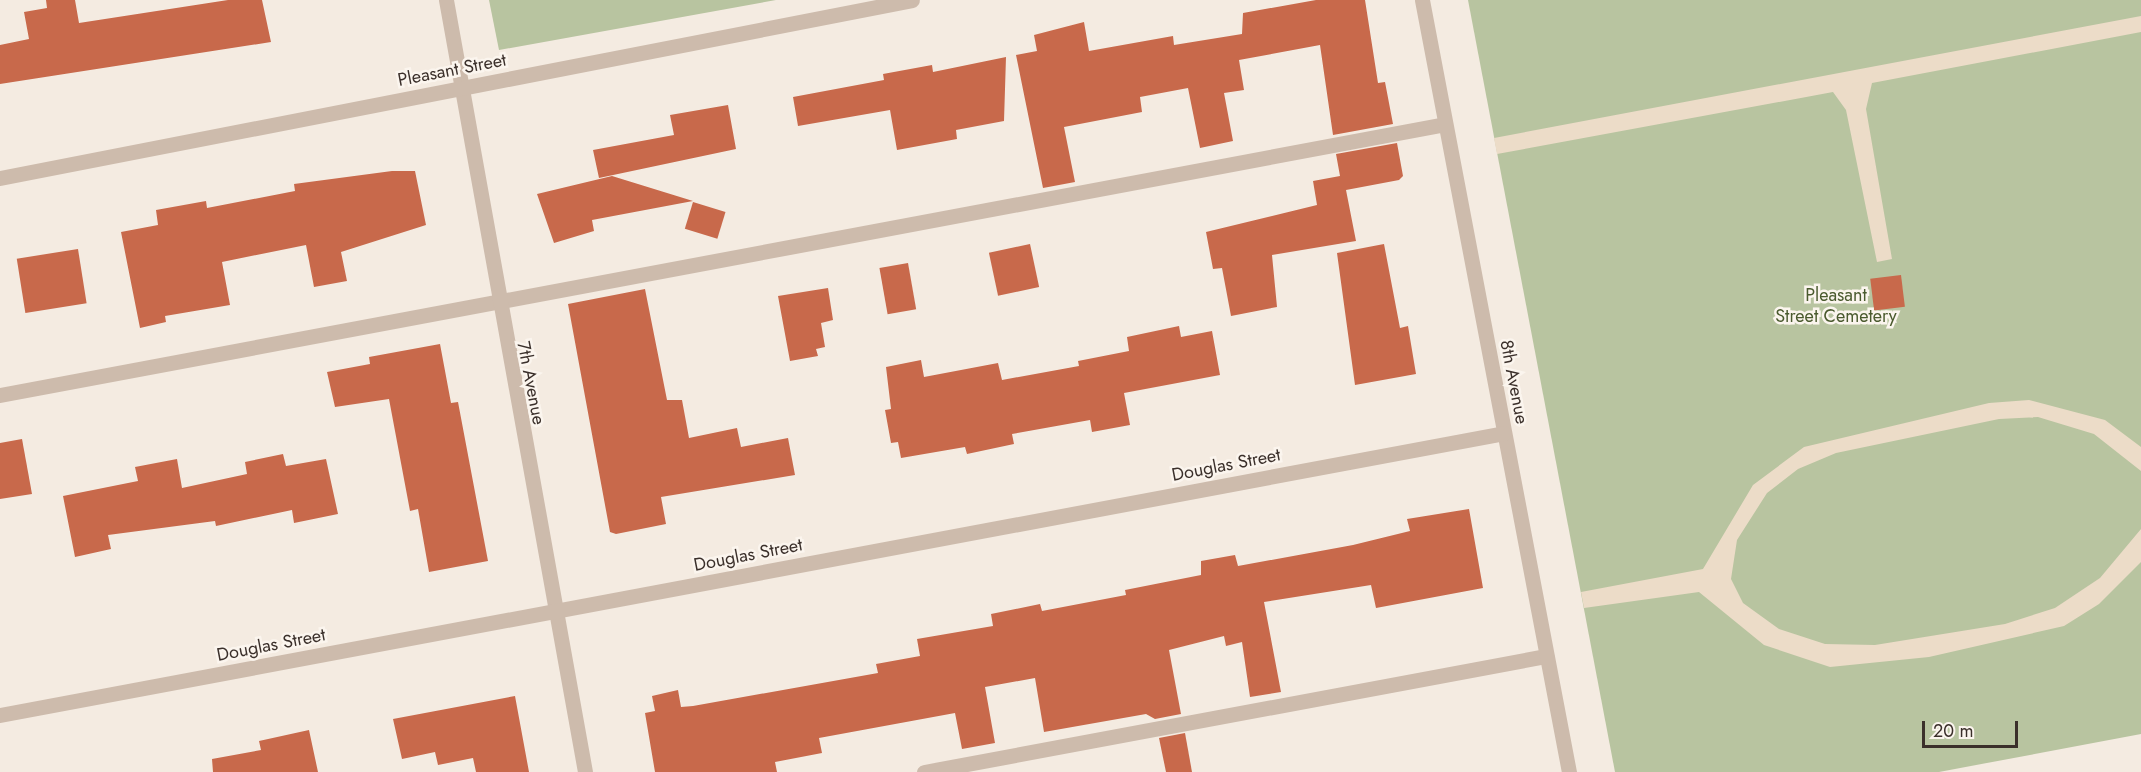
<!DOCTYPE html>
<html>
<head>
<meta charset="utf-8">
<style>
	body { margin:0 }
	#map { position:relative; width:2141px; height:772px; overflow:hidden; background:#f4ebe1; font-family:Jost,sans-serif }
	div>[style] { position:absolute }
	.green>* { inset:0; background:#b8c4a0 }
	.plaza>* { inset:0; background:#ecdcc8 }
	.building>* { inset:0; background:#c8694b; transform-origin:0 0 }
	.service>* { height:15px; margin:-7.5px; padding:0 7.5px; transform-origin:7.5px; border-radius:7.5px; background:#cdbbac }
	.minor>* { height:15px; margin:-7.5px; padding:0 7.5px; transform-origin:7.5px; border-radius:7.5px; background:#cdbbac }
	span { translate:-50% -50%; white-space:nowrap; text-align:center; line-height:1.15; -webkit-text-stroke:5px #fbf5ee; paint-order:stroke }
	.street-label { font-size:18px; color:#3b302b }
	.park-label { font-size:18px; color:#4a5a2e }
	.scale { position:absolute; left:1922px; top:721px; width:96px; height:27px; box-sizing:border-box; border:3px solid #3b302b; border-top:0; padding-left:8px; font-size:18px; line-height:21px; white-space:nowrap; color:#3b302b; -webkit-text-stroke:4px #fbf5ee; paint-order:stroke }
</style>
</head>
<body>
<div id="map">
	<div class="green">
		<div style="clip-path:polygon(489px 0,776px 0,499px 50px)"></div>
		<div style="clip-path:polygon(1468px 0,2141px 0,2141px 734px,1939px 772px,1615px 772px)"></div>
	</div>
	<div class="plaza">
		<div style="clip-path:polygon(2141px 16px,2141px 32px,1872px 83px,1866px 109px,1892px 259px,1877px 262px,1846px 110px,1833px 92px,1497px 154px,1494px 138px)"></div>
		<div style="clip-path:polygon(2029px 400px,2105px 420px,2141px 447px,2141px 471px,2094px 434px,2038px 417px,1999px 419px,1836px 453px,1798px 469px,1767px 493px,1737px 540px,1731px 579px,1743px 603px,1779px 629px,1825px 644px,1875px 645px,2005px 624px,2055px 608px,2100px 578px,2141px 529px,2141px 562px,2099px 604px,2064px 626px,1929px 657px,1830px 667px,1764px 645px,1699px 592px,1584px 608px,1581px 592px,1703px 569px,1753px 485px,1804px 447px,1989px 403px)"></div>
	</div>
	<div class="building">
		<div style="clip-path:polygon(46px 0,75px 0,79px 23px,228px 0,262px 0,271px 42px,0 84px,0 45px,29px 39px,24px 12px,47px 8px)"></div>
		<div style="clip-path:polygon(1316px 0,1365px 0,1378px 83px,1385px 82px,1393px 124px,1333px 135px,1320px 45px,1239px 60px,1244px 90px,1224px 93px,1233px 141px,1200px 148px,1188px 88px,1140px 97px,1142px 112px,1064px 127px,1075px 182px,1043px 188px,1016px 55px,1037px 51px,1034px 35px,1084px 22px,1089px 51px,1173px 36px,1174px 45px,1242px 34px,1243px 13px)"></div>
		<div style="clip-path:polygon(1006px 57px,1004px 121px,956px 130px,957px 139px,897px 150px,890px 110px,798px 126px,793px 97px,884px 80px,883px 74px,932px 65px,933px 72px)"></div>
		<div style="clip-path:polygon(728px 105px,736px 149px,599px 178px,593px 150px,674px 135px,670px 115px)"></div>
		<div style="clip-path:polygon(1397px 143px,1403px 176px,1399px 180px,1346px 190px,1356px 241px,1272px 255px,1277px 307px,1231px 316px,1222px 268px,1213px 269px,1206px 232px,1317px 205px,1313px 181px,1340px 176px,1336px 154px)"></div>
		<div style="clip-path:polygon(392px 171px,415px 171px,426px 225px,341px 252px,347px 281px,314px 287px,306px 245px,222px 262px,230px 305px,165px 316px,166px 322px,140px 328px,121px 232px,158px 225px,156px 210px,206px 201px,207px 208px,295px 191px,294px 184px)"></div>
		<div style="clip-path:polygon(612px 176px,693px 201px,592px 220px,594px 231px,554px 243px,537px 194px)"></div>
		<div style="left:693px;top:202px;width:34px;height:28px;rotate:17deg"></div>
		<div style="left:1030px;top:244px;width:44px;height:42px;rotate:78deg"></div>
		<div style="clip-path:polygon(1384px 244px,1400px 328px,1408px 326px,1416px 374px,1355px 385px,1337px 253px)"></div>
		<div style="left:78px;top:249px;width:55px;height:62px;rotate:81deg"></div>
		<div style="left:908px;top:263px;width:47px;height:29px;rotate:80deg"></div>
		<div style="left:1901px;top:275px;width:32px;height:31px;rotate:83deg"></div>
		<div style="clip-path:polygon(828px 288px,833px 320px,821px 323px,825px 347px,816px 349px,818px 356px,790px 361px,778px 296px)"></div>
		<div style="clip-path:polygon(645px 289px,667px 400px,682px 400px,689px 438px,737px 428px,741px 447px,788px 438px,795px 475px,661px 497px,666px 524px,616px 534px,610px 532px,568px 304px)"></div>
		<div style="clip-path:polygon(1179px 326px,1181px 337px,1212px 331px,1220px 375px,1124px 393px,1130px 425px,1092px 432px,1090px 420px,1012px 434px,1014px 444px,967px 454px,965px 447px,901px 458px,898px 442px,891px 443px,885px 410px,891px 409px,886px 367px,921px 360px,924px 377px,998px 363px,1002px 380px,1079px 366px,1078px 361px,1129px 351px,1127px 337px)"></div>
		<div style="clip-path:polygon(440px 344px,451px 403px,458px 402px,488px 561px,429px 572px,418px 509px,410px 511px,389px 399px,335px 407px,327px 372px,370px 364px,369px 357px)"></div>
		<div style="clip-path:polygon(22px 439px,32px 494px,0 499px,0 443px)"></div>
		<div style="clip-path:polygon(283px 454px,286px 466px,326px 459px,338px 514px,294px 523px,292px 510px,216px 526px,215px 521px,108px 535px,111px 549px,75px 557px,63px 496px,138px 481px,135px 467px,177px 459px,182px 488px,247px 474px,245px 462px)"></div>
		<div style="clip-path:polygon(1469px 509px,1483px 588px,1376px 608px,1371px 585px,1264px 602px,1281px 692px,1250px 697px,1242px 642px,1226px 646px,1224px 636px,1169px 650px,1181px 714px,1155px 719px,1146px 714px,1044px 732px,1035px 678px,985px 687px,995px 743px,962px 749px,955px 713px,819px 738px,822px 753px,775px 762px,777px 772px,655px 772px,645px 713px,655px 711px,652px 696px,678px 690px,681px 707px,693px 706px,878px 673px,876px 664px,920px 656px,917px 639px,993px 626px,991px 614px,1040px 604px,1042px 611px,1126px 595px,1125px 590px,1201px 575px,1201px 561px,1235px 555px,1238px 566px,1353px 545px,1410px 531px,1407px 519px)"></div>
		<div style="clip-path:polygon(515px 696px,529px 772px,476px 772px,473px 758px,438px 765px,435px 752px,402px 759px,393px 719px)"></div>
		<div style="clip-path:polygon(309px 730px,318px 772px,213px 772px,212px 759px,261px 750px,259px 741px)"></div>
		<div style="clip-path:polygon(1185px 733px,1192px 772px,1166px 772px,1159px 738px)"></div>
	</div>
	<div class="service">
		<div style="left:0;top:395px;width:1470px;rotate:-10.62deg"></div>
		<div style="left:924px;top:772px;width:633px;rotate:-10.56deg"></div>
	</div>
	<div class="minor">
		<div style="left:446px;top:0;width:784px;rotate:79.79deg"></div>
		<div style="left:1422px;top:0;width:786px;rotate:79.22deg"></div>
		<div style="left:0;top:178px;width:929px;rotate:-11.04deg"></div>
		<div style="left:0;top:715px;width:1530px;rotate:-10.62deg"></div>
	</div>
	<div class="street-label">
		<span style="left:452px;top:70px;rotate:-11deg">Pleasant Street</span>
		<span style="left:1514px;top:382px;rotate:79deg">8th Avenue</span>
		<span style="left:531px;top:383px;rotate:79deg">7th Avenue</span>
		<span style="left:1226px;top:465px;rotate:-11deg">Douglas Street</span>
		<span style="left:748px;top:555px;rotate:-11deg">Douglas Street</span>
		<span style="left:271px;top:645px;rotate:-11deg">Douglas Street</span>
	</div>
	<div class="park-label">
		<span style="left:1836px;top:306px">Pleasant<br>Street Cemetery</span>
	</div>
	<div class="scale">20 m</div>
</div>
</body>
</html>
